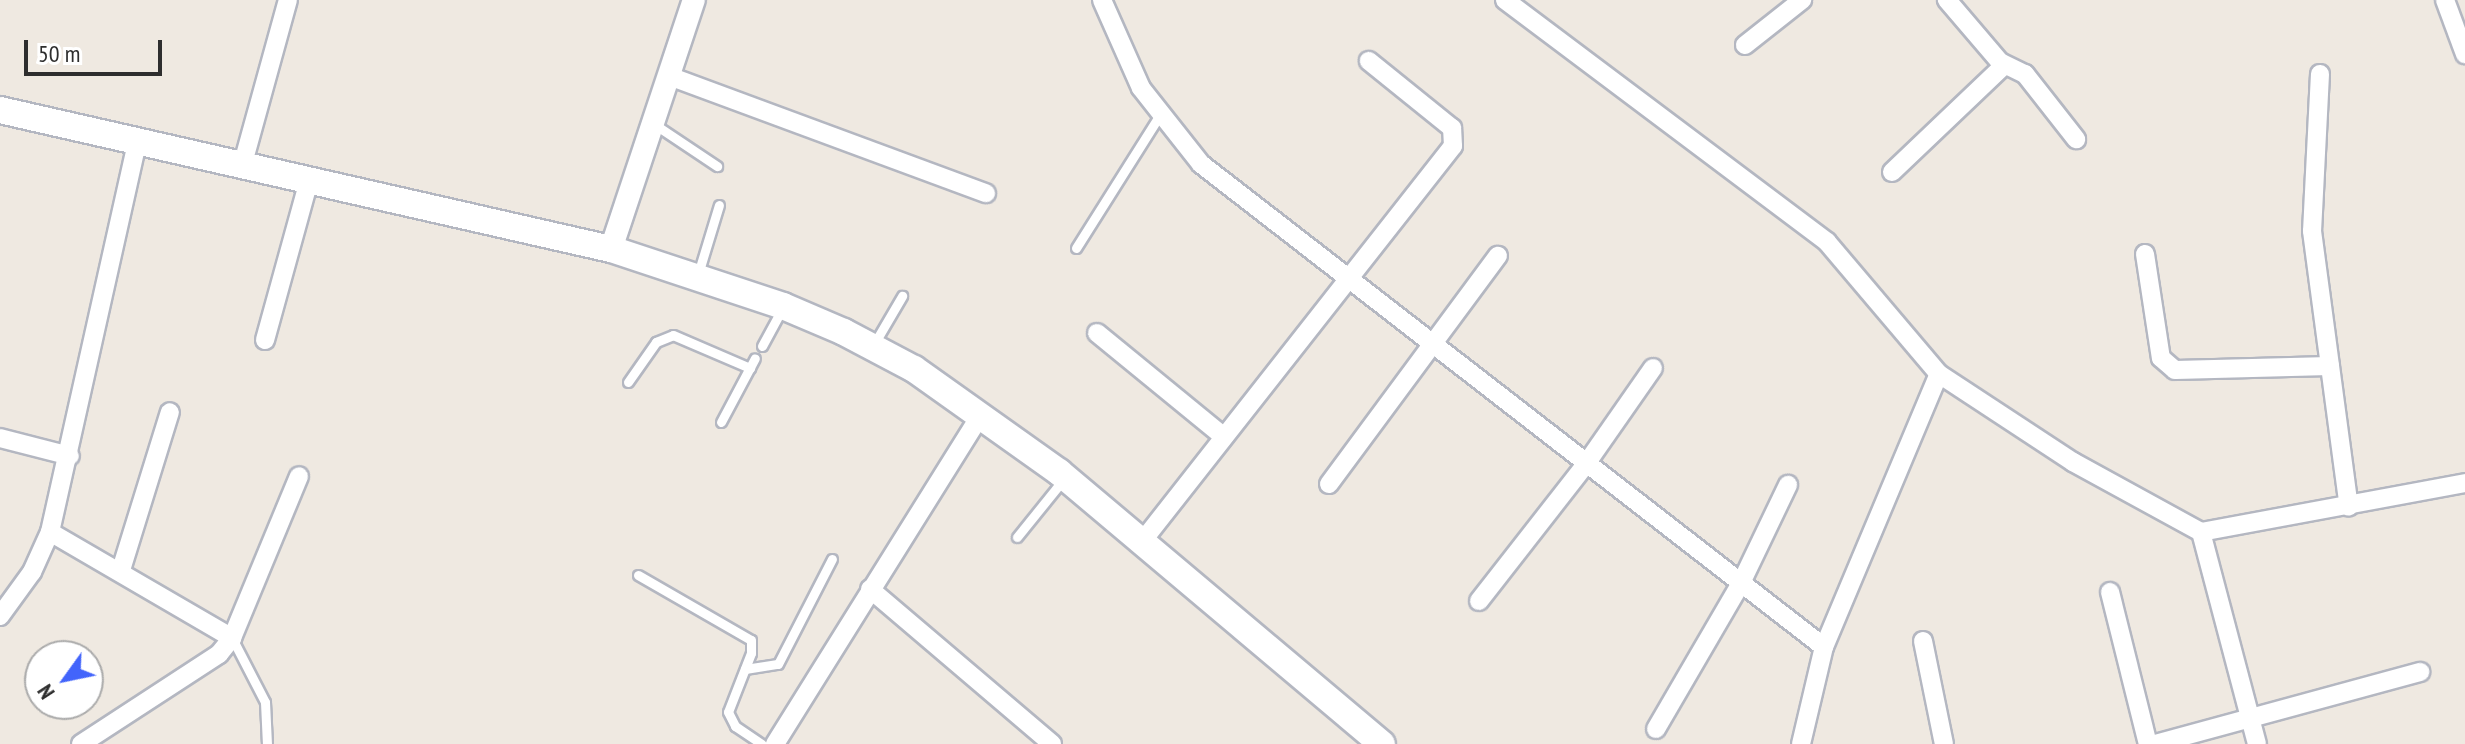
<!DOCTYPE html>
<html>
<head>
<meta charset="utf-8">
<style>
	body { margin:0 }
	#map { position:relative; width:2465px; height:744px; overflow:hidden; background:#efe9e1; font-family:"PT Sans Narrow",sans-serif }
	div>[style] { position:absolute }
	.roads { filter:drop-shadow(2px 0 #b4b7c1) drop-shadow(-2px 0 #b4b7c1) drop-shadow(0 2px #b4b7c1) drop-shadow(0 -2px #b4b7c1) }
	.service>* { height:9px; margin:-4.5px; padding:0 4.5px; transform-origin:4.5px; border-radius:4.5px; background:#fff }
	.minor>* { height:18px; margin:-9px; padding:0 9px; transform-origin:9px; border-radius:9px; background:#fff }
	.tertiary>* { height:22px; margin:-11px; padding:0 11px; transform-origin:11px; border-radius:11px; background:#fff }
	.secondary>* { height:26px; margin:-13px; padding:0 13px; transform-origin:13px; border-radius:13px; background:#fff }
	span { translate:-50% -50%; white-space:nowrap; text-align:center; line-height:1.15; -webkit-text-stroke:8px #fff; paint-order:stroke }
	.north { position:absolute; left:24px; top:640px; width:80px; height:80px; box-sizing:border-box; background:#fff; border:2px solid #ababab; border-radius:50%; rotate:237deg; font-size:22px; font-weight:700; line-height:32px; text-align:center; color:#2e2e2e }
	.north::after { content:''; display:block; margin:auto; width:28px; height:36px; background:#4264fb; clip-path:polygon(50% 0,100% 100%,50% 72%,0 100%) }
	.scale { position:absolute; left:24px; top:40px; width:138px; height:36px; box-sizing:border-box; border:4px solid #2e2e2e; border-top:0; padding-left:10px; font-size:24px; line-height:28px; white-space:nowrap; color:#2e2e2e; -webkit-text-stroke:6px #fff; paint-order:stroke }
</style>
</head>
<body>
<div id="map">
	<div class="roads">
		<div class="service">
			<div style="left:654px;top:124px;width:76px;rotate:33.7deg"></div>
			<div style="left:1076px;top:248px;width:156px;rotate:-57.8deg"></div>
			<div style="left:698px;top:274px;width:72px;rotate:-73.1deg"></div>
			<div style="left:874px;top:344px;width:56px;rotate:-59.7deg"></div>
			<div style="left:762px;top:346px;width:42px;rotate:-61.6deg"></div>
			<div style="left:628px;top:382px;width:49px;rotate:-55deg"></div>
			<div style="left:656px;top:342px;width:18px;rotate:-22deg"></div>
			<div style="left:673px;top:335px;width:84px;rotate:23.2deg"></div>
			<div style="left:721px;top:422px;width:72px;rotate:-62deg"></div>
			<div style="left:1017px;top:537px;width:73px;rotate:-51.1deg"></div>
			<div style="left:638px;top:575px;width:130px;rotate:29.9deg"></div>
			<div style="left:751px;top:640px;width:13px;rotate:90deg"></div>
			<div style="left:751px;top:653px;width:63px;rotate:111.3deg"></div>
			<div style="left:728px;top:712px;width:16px;rotate:63deg"></div>
			<div style="left:735px;top:726px;width:32px;rotate:34deg"></div>
			<div style="left:232px;top:638px;width:72px;rotate:62.7deg"></div>
			<div style="left:265px;top:702px;width:42px;rotate:87.3deg"></div>
			<div style="left:745px;top:669px;width:33px;rotate:-9deg"></div>
			<div style="left:778px;top:664px;width:118px;rotate:-62.8deg"></div>
		</div>
		<div class="minor">
			<div style="left:1102px;top:0;width:96px;rotate:66.1deg"></div>
			<div style="left:1141px;top:88px;width:97px;rotate:51.7deg"></div>
			<div style="left:1201px;top:164px;width:788px;rotate:37.79deg"></div>
			<div style="left:1505px;top:0;width:403px;rotate:36.9deg"></div>
			<div style="left:1827px;top:242px;width:173px;rotate:49.7deg"></div>
			<div style="left:1939px;top:374px;width:160px;rotate:33.3deg"></div>
			<div style="left:2073px;top:462px;width:146px;rotate:28.7deg"></div>
			<div style="left:2201px;top:532px;width:269px;rotate:-10.5deg"></div>
			<div style="left:2445px;top:0;width:58px;rotate:69.7deg"></div>
			<div style="left:1745px;top:45px;width:73px;rotate:-38.3deg"></div>
			<div style="left:2000px;top:62px;width:28px;rotate:26deg"></div>
			<div style="left:2025px;top:74px;width:83px;rotate:51.9deg"></div>
			<div style="left:2320px;top:74px;width:157px;rotate:92.9deg"></div>
			<div style="left:2312px;top:231px;width:278px;rotate:82.4deg"></div>
			<div style="left:669px;top:76px;width:338px;rotate:20.3deg"></div>
			<div style="left:243px;top:163px;width:169px;rotate:-74.6deg"></div>
			<div style="left:1892px;top:172px;width:149px;rotate:-43.6deg"></div>
			<div style="left:2000px;top:69px;width:7px;rotate:-90deg"></div>
			<div style="left:2000px;top:62px;width:82px;rotate:-130.5deg"></div>
			<div style="left:2145px;top:254px;width:105px;rotate:81.3deg"></div>
			<div style="left:2161px;top:358px;width:18px;rotate:41deg"></div>
			<div style="left:2175px;top:370px;width:155px;rotate:-1.5deg"></div>
			<div style="left:1097px;top:333px;width:164px;rotate:39.3deg"></div>
			<div style="left:265px;top:340px;width:169px;rotate:-74.6deg"></div>
			<div style="left:0;top:438px;width:72px;rotate:14.4deg"></div>
			<div style="left:1329px;top:484px;width:284px;rotate:-53.5deg"></div>
			<div style="left:50px;top:532px;width:211px;rotate:30.2deg"></div>
			<div style="left:2201px;top:532px;width:219px;rotate:75.2deg"></div>
			<div style="left:1141px;top:543px;width:505px;rotate:-51.84deg"></div>
			<div style="left:1453px;top:146px;width:18px;rotate:-93deg"></div>
			<div style="left:1452px;top:128px;width:107px;rotate:-141.1deg"></div>
			<div style="left:121px;top:570px;width:165px;rotate:-72.8deg"></div>
			<div style="left:870px;top:589px;width:239px;rotate:40.4deg"></div>
			<div style="left:2110px;top:592px;width:157px;rotate:76deg"></div>
			<div style="left:1479px;top:601px;width:174px;rotate:-52deg"></div>
			<div style="left:1586px;top:464px;width:117px;rotate:-55.1deg"></div>
			<div style="left:0;top:616px;width:54px;rotate:-54deg"></div>
			<div style="left:32px;top:572px;width:44px;rotate:-65.8deg"></div>
			<div style="left:50px;top:532px;width:399px;rotate:-77.4deg"></div>
			<div style="left:1923px;top:641px;width:105px;rotate:78.5deg"></div>
			<div style="left:1656px;top:729px;width:169px;rotate:-59.8deg"></div>
			<div style="left:1741px;top:583px;width:109px;rotate:-64.4deg"></div>
			<div style="left:81px;top:744px;width:165px;rotate:-33.1deg"></div>
			<div style="left:219px;top:654px;width:21px;rotate:-51deg"></div>
			<div style="left:232px;top:638px;width:175px;rotate:-67.5deg"></div>
			<div style="left:775px;top:744px;width:389px;rotate:-58deg"></div>
			<div style="left:1801px;top:744px;width:100px;rotate:-76.7deg"></div>
			<div style="left:1824px;top:647px;width:296px;rotate:-67.2deg"></div>
			<div style="left:2155px;top:744px;width:275px;rotate:-15.2deg"></div>
		</div>
		<div class="tertiary">
			<div style="left:611px;top:249px;width:262px;rotate:-71.6deg"></div>
		</div>
		<div class="secondary">
			<div style="left:0;top:110px;width:627px;rotate:12.82deg"></div>
			<div style="left:611px;top:249px;width:181px;rotate:18.3deg"></div>
			<div style="left:783px;top:306px;width:66px;rotate:23.1deg"></div>
			<div style="left:844px;top:332px;width:79px;rotate:27.9deg"></div>
			<div style="left:914px;top:369px;width:178px;rotate:35.4deg"></div>
			<div style="left:1059px;top:472px;width:422px;rotate:40.1deg"></div>
		</div>
	</div>
	<div class="north">N</div>
	<div class="scale">50 m</div>
</div>
</body>
</html>
